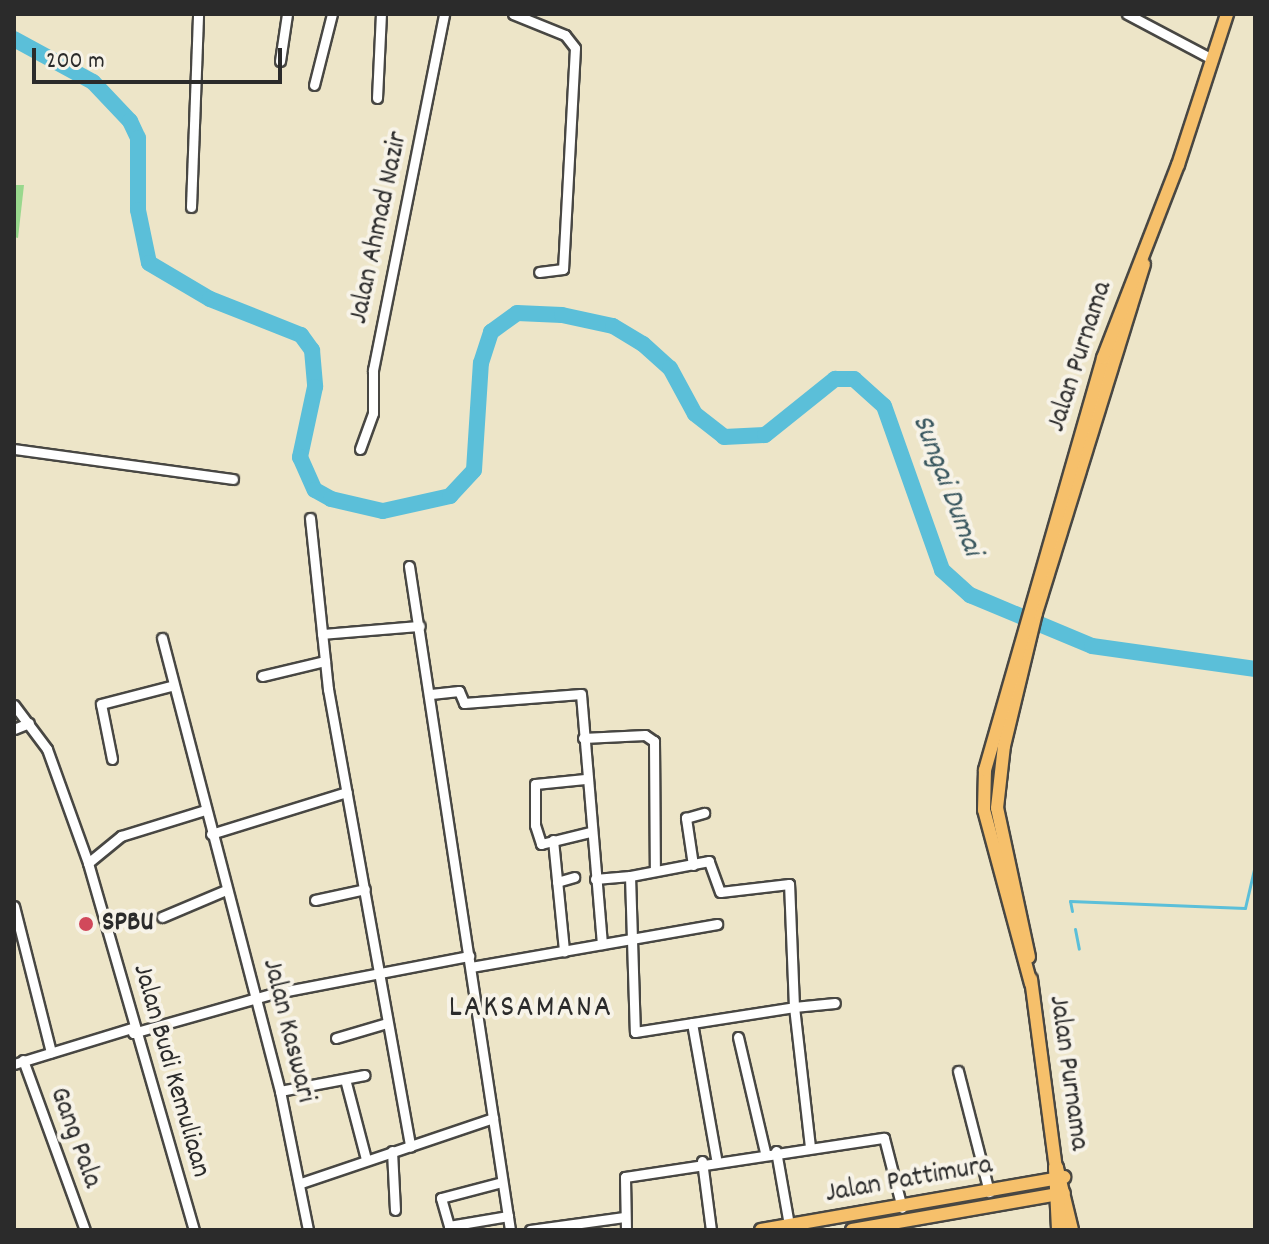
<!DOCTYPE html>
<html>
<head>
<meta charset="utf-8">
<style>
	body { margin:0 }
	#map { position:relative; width:1269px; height:1244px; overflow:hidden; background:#ede5c8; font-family:Dekko,sans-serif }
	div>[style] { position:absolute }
	.green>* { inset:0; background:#99d88d }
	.stream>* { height:3px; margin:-1.5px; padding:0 1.5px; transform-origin:1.5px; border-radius:1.5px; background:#5bbfd9 }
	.river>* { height:16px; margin:-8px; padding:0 8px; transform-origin:8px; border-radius:8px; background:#5bbfd9 }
	.roads { filter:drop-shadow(2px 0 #484743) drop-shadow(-2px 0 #484743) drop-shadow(0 2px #484743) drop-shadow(0 -2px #484743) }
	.minor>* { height:9px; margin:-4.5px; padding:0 4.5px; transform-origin:4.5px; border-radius:4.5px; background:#fff }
	.major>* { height:12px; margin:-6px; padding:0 6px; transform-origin:6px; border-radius:6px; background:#f6c06b }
	.highway>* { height:14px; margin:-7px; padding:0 7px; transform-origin:7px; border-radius:7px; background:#f6c06b }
	.dots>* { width:22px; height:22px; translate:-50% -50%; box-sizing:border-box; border:4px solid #f7f3e8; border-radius:50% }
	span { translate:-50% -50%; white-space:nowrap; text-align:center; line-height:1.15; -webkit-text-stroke:8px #f7f3e8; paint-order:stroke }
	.street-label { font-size:28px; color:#2b2b2b }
	.poi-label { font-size:28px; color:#2b2b2b; font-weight:700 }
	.left { translate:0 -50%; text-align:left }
	.water-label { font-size:30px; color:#39575f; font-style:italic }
	.quarter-label { font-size:32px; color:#2b2b2b; letter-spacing:2px }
	.frame { position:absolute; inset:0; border:16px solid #2b2b2b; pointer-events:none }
	.scale { position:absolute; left:32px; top:48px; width:250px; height:36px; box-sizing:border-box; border:4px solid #2b2b2b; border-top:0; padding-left:10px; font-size:24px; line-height:28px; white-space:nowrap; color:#2b2b2b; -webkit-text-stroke:6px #f7f3e8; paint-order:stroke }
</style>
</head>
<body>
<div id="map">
	<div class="green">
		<div style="clip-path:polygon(14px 185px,24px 185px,18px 238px,14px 237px)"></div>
	</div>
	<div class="stream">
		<div style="left:1072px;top:911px;width:10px;rotate:-101deg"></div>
		<div style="left:1070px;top:901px;width:175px;rotate:2.3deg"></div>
		<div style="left:1245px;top:908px;width:44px;rotate:-76.9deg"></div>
		<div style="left:1075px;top:929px;width:20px;rotate:79deg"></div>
	</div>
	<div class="river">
		<div style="left:14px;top:39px;width:90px;rotate:28.6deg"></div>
		<div style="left:93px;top:82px;width:54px;rotate:46.5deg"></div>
		<div style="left:130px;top:121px;width:19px;rotate:65deg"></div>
		<div style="left:138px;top:138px;width:72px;rotate:90deg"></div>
		<div style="left:138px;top:210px;width:54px;rotate:78.3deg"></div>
		<div style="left:149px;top:263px;width:71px;rotate:30.5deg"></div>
		<div style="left:210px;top:299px;width:98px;rotate:21.6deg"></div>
		<div style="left:301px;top:335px;width:19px;rotate:54deg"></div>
		<div style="left:312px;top:350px;width:37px;rotate:85deg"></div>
		<div style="left:315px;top:387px;width:72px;rotate:102.1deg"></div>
		<div style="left:300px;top:457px;width:36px;rotate:66deg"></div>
		<div style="left:315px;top:490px;width:18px;rotate:29deg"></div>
		<div style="left:331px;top:499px;width:53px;rotate:13deg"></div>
		<div style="left:383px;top:511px;width:69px;rotate:-12.6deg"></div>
		<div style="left:450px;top:496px;width:35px;rotate:-47deg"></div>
		<div style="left:474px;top:470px;width:107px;rotate:-86.3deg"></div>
		<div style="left:481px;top:363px;width:33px;rotate:-72deg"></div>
		<div style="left:491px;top:332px;width:32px;rotate:-36deg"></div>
		<div style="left:517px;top:313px;width:45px;rotate:2.5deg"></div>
		<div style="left:562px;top:315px;width:52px;rotate:12.2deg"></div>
		<div style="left:613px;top:326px;width:35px;rotate:31deg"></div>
		<div style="left:643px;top:344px;width:36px;rotate:42deg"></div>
		<div style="left:670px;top:368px;width:52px;rotate:61.5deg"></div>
		<div style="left:695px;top:414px;width:37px;rotate:38deg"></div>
		<div style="left:724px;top:437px;width:41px;rotate:-2.8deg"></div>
		<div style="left:765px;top:435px;width:90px;rotate:-38.7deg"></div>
		<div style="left:835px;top:379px;width:19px"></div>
		<div style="left:854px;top:379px;width:40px;rotate:42deg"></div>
		<div style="left:884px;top:406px;width:174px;rotate:70.5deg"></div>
		<div style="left:942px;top:570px;width:38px;rotate:42deg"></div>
		<div style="left:970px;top:595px;width:132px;rotate:22.7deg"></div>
		<div style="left:1092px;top:646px;width:165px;rotate:8deg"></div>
	</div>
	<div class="roads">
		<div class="minor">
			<div style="left:513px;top:14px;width:56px;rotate:22deg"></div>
			<div style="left:565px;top:35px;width:16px;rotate:52deg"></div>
			<div style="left:575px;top:48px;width:221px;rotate:93.1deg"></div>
			<div style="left:563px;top:269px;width:24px;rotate:173deg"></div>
			<div style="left:1127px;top:14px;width:96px;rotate:27.9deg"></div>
			<div style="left:280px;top:61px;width:48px;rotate:-81.5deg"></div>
			<div style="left:314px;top:85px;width:73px;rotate:-75.8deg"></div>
			<div style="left:377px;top:98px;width:84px;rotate:-87.3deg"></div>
			<div style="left:191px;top:207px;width:193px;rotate:-87.9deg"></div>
			<div style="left:14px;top:449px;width:221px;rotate:7.8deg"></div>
			<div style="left:360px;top:449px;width:38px;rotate:-70deg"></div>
			<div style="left:373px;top:413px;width:43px;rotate:-90deg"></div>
			<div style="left:373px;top:370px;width:363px;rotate:-78.7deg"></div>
			<div style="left:310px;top:518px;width:172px;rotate:84deg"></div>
			<div style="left:328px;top:689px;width:465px;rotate:79.8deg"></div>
			<div style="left:409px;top:566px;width:672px;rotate:81.35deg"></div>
			<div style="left:322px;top:634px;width:98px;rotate:-4.7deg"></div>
			<div style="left:162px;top:638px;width:468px;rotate:75.4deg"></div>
			<div style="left:280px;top:1091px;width:142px;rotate:78.6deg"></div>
			<div style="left:262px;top:676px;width:65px;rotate:-13.4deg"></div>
			<div style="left:431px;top:694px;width:28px;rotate:-6deg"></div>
			<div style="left:459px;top:691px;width:13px;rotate:67deg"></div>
			<div style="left:464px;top:703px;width:117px;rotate:-4.4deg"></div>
			<div style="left:581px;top:694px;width:251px;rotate:85.2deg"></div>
			<div style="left:14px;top:705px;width:55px;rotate:53.1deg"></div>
			<div style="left:47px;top:749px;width:121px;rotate:70.2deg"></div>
			<div style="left:88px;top:863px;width:382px;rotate:73.9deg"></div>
			<div style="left:14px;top:729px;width:16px;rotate:-22deg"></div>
			<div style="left:583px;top:738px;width:62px;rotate:-2.8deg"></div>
			<div style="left:645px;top:735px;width:11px;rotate:34deg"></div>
			<div style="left:654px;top:741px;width:129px;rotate:89.6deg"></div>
			<div style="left:112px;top:759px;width:56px;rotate:-101.3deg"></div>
			<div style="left:101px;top:704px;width:72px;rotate:-14.4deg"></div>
			<div style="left:585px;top:779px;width:50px;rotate:174.3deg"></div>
			<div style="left:535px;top:784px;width:41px;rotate:90deg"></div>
			<div style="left:535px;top:825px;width:20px;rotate:72deg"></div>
			<div style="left:541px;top:844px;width:50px;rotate:-13.8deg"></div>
			<div style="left:211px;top:834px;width:142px;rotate:-17.2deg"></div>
			<div style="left:553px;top:840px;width:112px;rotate:84.3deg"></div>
			<div style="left:88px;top:863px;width:43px;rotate:-39.3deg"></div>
			<div style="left:121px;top:836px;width:88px;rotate:-17.2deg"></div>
			<div style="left:693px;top:865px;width:48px;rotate:-98.5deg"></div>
			<div style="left:686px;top:818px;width:19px;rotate:-16deg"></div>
			<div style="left:595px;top:879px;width:35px;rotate:-5deg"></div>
			<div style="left:557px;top:882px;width:18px;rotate:-16deg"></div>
			<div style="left:315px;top:900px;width:51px;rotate:-12.4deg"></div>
			<div style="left:14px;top:906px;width:151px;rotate:75.8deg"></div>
			<div style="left:162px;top:917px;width:69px;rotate:-22.9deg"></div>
			<div style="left:471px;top:967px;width:250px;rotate:-9.9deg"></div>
			<div style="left:692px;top:1023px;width:137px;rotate:79.9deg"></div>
			<div style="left:133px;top:1033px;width:143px;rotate:-15.8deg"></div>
			<div style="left:271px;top:994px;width:202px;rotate:-10.9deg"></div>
			<div style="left:738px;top:1037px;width:118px;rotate:76.8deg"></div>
			<div style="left:336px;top:1038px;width:53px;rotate:-16.4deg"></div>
			<div style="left:23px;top:1060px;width:181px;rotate:70deg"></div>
			<div style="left:14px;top:1064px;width:123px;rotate:-17deg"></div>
			<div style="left:958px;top:1071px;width:125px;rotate:75.6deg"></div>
			<div style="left:345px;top:1079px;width:83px;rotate:75.3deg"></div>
			<div style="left:280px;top:1091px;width:86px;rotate:-10.7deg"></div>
			<div style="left:810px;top:1147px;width:141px;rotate:-96.5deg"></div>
			<div style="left:794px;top:1007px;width:123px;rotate:-92.3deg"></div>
			<div style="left:789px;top:884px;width:69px;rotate:173.4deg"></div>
			<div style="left:720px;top:892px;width:33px;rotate:-110deg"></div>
			<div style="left:709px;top:861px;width:80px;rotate:169.2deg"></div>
			<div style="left:630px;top:876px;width:156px;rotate:88.2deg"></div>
			<div style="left:635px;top:1032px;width:161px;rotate:-8.9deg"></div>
			<div style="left:794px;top:1007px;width:41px;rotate:-5.6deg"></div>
			<div style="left:392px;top:1151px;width:59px;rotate:87.1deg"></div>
			<div style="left:776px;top:1151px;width:75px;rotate:80deg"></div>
			<div style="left:702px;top:1161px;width:70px;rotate:82.6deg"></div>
			<div style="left:502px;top:1182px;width:63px;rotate:165.3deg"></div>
			<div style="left:441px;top:1198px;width:29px;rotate:74deg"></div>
			<div style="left:449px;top:1226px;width:60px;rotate:-9.6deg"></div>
			<div style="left:301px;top:1183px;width:203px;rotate:-18.7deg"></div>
			<div style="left:530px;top:1230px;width:95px;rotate:-7.9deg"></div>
			<div style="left:626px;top:1230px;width:53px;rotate:-91.1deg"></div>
			<div style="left:625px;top:1177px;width:262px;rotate:-8.6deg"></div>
			<div style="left:884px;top:1138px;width:72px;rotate:75.6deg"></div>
		</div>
		<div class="major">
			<div style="left:1029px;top:957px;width:152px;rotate:-102.1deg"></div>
			<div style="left:997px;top:808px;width:62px;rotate:-83.6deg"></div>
			<div style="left:1004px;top:746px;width:137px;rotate:-76.5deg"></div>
			<div style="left:1036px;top:613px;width:365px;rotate:-72.8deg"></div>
			<div style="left:1031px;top:979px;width:191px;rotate:82.5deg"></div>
			<div style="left:1031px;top:984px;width:180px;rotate:-105.1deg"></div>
			<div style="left:984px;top:810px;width:40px;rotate:-88.6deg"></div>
			<div style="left:985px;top:770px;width:429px;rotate:-74deg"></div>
			<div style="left:1103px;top:358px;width:207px;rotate:-68.8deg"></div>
			<div style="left:1178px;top:165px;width:159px;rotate:-72deg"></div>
			<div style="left:761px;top:1230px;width:308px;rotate:-9.9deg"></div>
			<div style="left:852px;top:1230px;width:215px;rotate:-9.9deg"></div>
		</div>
		<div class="highway">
			<div style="left:1056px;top:1168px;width:64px;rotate:76.4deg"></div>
			<div style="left:1056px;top:1168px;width:62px;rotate:87.2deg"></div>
		</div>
	</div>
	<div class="dots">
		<div style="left:86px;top:924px;background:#d1495b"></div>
	</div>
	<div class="street-label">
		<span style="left:380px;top:228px;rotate:-78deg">Jalan Ahmad Nazir</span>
		<span style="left:1081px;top:357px;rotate:-72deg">Jalan Purnama</span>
		<span style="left:287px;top:1031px;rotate:76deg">Jalan Kaswari</span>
		<span style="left:170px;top:1071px;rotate:74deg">Jalan Budi Kemuliaan</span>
		<span style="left:1067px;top:1073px;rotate:82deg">Jalan Purnama</span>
		<span style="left:74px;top:1138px;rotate:70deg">Gang Pala</span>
		<span style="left:909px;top:1181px;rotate:-10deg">Jalan Pattimura</span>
	</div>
	<div class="poi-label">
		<span class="left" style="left:102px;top:924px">SPBU</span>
	</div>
	<div class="water-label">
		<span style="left:945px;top:486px;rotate:69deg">Sungai Dumai</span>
	</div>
	<div class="quarter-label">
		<span style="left:531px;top:1009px">LAKSAMANA</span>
	</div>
	<div class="frame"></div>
	<div class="scale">200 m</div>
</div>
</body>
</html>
